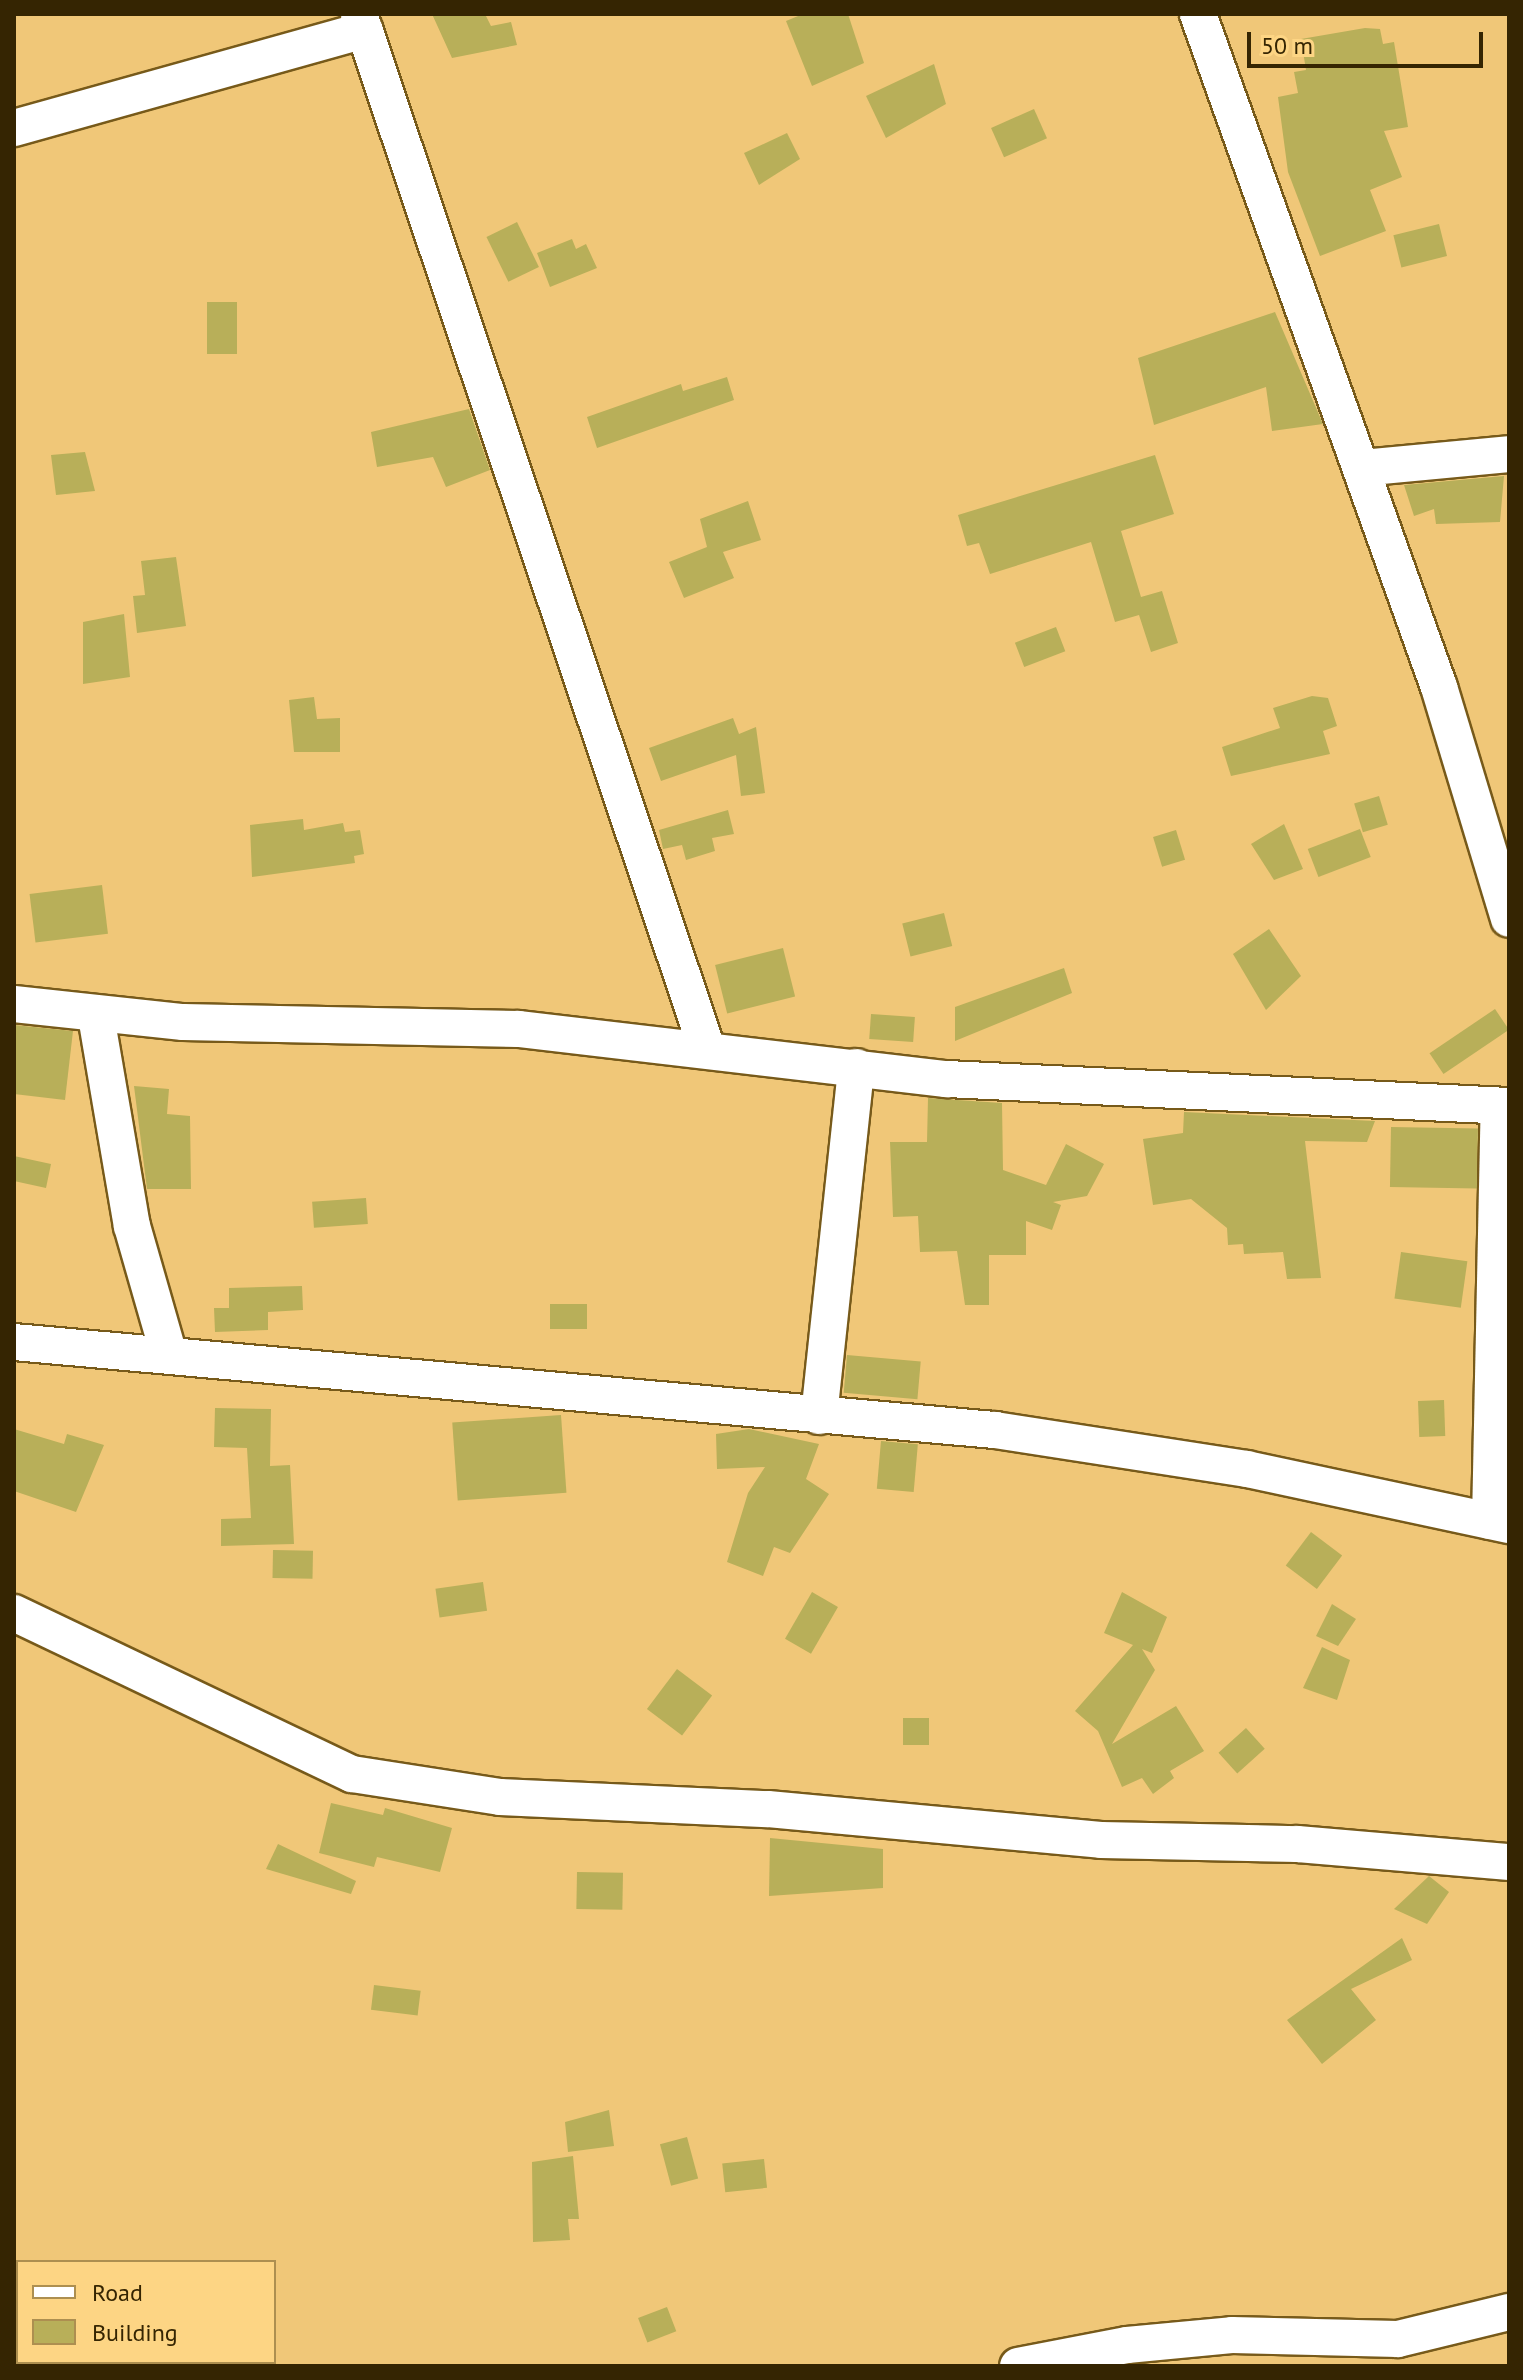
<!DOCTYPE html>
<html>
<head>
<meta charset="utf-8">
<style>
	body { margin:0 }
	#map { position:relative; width:1523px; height:2380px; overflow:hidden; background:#f0c778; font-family:"PT Sans",sans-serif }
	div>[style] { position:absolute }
	.river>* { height:56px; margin:-28px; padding:0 28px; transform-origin:28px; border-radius:28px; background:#7ea1e6 }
	.building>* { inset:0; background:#b8af59; transform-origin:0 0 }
	.roads { filter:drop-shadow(2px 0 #775a1a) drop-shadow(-2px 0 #775a1a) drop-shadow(0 2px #775a1a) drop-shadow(0 -2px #775a1a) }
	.minor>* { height:36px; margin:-18px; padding:0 18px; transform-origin:18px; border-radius:18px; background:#fff }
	span { translate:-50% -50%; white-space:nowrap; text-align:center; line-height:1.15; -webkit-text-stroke:7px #fdd584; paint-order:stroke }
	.frame { position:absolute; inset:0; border:16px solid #352502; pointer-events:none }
	.legend { position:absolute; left:16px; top:2260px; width:260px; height:104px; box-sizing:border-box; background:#fdd584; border:2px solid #ad8f50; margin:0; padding:10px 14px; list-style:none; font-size:24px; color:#352502 }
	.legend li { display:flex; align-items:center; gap:16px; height:40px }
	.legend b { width:40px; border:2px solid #ad8f50 }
	.scale { position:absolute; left:1247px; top:32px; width:236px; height:36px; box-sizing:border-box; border:4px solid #352502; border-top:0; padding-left:10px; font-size:24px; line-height:28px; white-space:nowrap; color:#352502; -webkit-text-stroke:6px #fdd584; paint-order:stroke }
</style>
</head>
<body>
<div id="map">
	<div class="river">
		<div style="left:14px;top:2327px;width:6px;rotate:45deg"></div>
		<div style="left:49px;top:2362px;width:6px;rotate:45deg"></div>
	</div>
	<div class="building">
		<div style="clip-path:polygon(432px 14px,485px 14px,491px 26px,511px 22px,517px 45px,452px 58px)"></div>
		<div style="clip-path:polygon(803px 14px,848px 14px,864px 63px,812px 86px,786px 21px)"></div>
		<div style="clip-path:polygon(1365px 28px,1380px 29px,1383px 44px,1394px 42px,1408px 127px,1384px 131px,1402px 177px,1370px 190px,1386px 231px,1320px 256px,1288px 172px,1278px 97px,1298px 93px,1294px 72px,1306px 70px,1301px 39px)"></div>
		<div style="clip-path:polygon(934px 64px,946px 104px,886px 138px,866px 96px)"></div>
		<div style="left:1034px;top:109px;width:32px;height:47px;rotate:66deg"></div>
		<div style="clip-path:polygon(787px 133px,800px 159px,759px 185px,744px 153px)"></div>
		<div style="left:517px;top:222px;width:50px;height:34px;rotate:64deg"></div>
		<div style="left:1439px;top:224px;width:33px;height:47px;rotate:76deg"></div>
		<div style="clip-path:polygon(572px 239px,576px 249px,586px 244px,597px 268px,550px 287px,537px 253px)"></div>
		<div style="left:237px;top:302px;width:52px;height:30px;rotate:90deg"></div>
		<div style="clip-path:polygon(1275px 312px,1323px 424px,1272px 431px,1266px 387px,1154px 425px,1138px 358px)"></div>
		<div style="clip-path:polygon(727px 377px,734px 400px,597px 448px,587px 417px,681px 384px,683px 391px)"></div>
		<div style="clip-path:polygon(469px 409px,490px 470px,446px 487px,433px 457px,377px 467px,371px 432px)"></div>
		<div style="clip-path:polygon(85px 452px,95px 491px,56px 495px,51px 455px)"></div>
		<div style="clip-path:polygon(1155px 455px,1174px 514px,1121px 531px,1141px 597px,1162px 591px,1178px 643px,1151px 652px,1139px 615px,1115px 622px,1091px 542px,990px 574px,979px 543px,967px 546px,958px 515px)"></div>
		<div style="clip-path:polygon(1504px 476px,1500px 522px,1436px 524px,1434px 509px,1414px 516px,1404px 485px)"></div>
		<div style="clip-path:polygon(748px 501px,761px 540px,723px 552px,734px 578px,684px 598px,669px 562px,707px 547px,700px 519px)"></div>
		<div style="clip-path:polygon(176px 557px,186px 626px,137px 633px,133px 596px,145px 595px,141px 561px)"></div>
		<div style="clip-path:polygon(124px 614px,130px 677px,83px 684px,83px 622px)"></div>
		<div style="left:1056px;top:627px;width:26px;height:44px;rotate:69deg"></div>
		<div style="clip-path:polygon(1312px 696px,1328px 698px,1337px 726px,1323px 731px,1330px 754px,1231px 776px,1222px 747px,1280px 728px,1273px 708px)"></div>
		<div style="clip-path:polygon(314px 697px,317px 719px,340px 718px,340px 752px,294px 752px,289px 700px)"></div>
		<div style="clip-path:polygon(733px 718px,739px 734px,756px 727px,765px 793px,741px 796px,736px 755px,661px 781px,649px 748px)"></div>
		<div style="left:1379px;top:796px;width:30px;height:26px;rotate:73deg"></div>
		<div style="clip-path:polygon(728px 810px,734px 834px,712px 838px,715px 851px,686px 860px,682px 845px,663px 849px,659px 830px)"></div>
		<div style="clip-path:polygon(303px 819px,304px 830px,343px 823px,345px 832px,360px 830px,364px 854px,354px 856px,355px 863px,252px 877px,250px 825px)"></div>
		<div style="clip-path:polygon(1284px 824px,1303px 869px,1274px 880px,1251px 844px)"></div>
		<div style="left:1360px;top:829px;width:30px;height:56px;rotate:69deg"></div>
		<div style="left:1176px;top:830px;width:31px;height:24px;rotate:73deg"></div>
		<div style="left:102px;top:885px;width:49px;height:73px;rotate:83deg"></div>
		<div style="left:944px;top:913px;width:34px;height:43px;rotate:76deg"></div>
		<div style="clip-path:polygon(1269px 929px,1301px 976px,1266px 1010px,1233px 954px)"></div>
		<div style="left:783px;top:948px;width:50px;height:70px;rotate:76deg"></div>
		<div style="clip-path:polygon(1064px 968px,1072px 993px,955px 1041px,955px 1007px)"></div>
		<div style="left:1495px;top:1009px;width:25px;height:79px;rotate:56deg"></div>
		<div style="left:871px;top:1014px;width:44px;height:25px;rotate:4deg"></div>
		<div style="clip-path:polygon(14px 1025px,73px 1031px,65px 1100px,14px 1094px)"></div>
		<div style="clip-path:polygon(134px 1086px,169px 1089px,167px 1114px,190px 1116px,191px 1189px,147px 1189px)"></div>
		<div style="clip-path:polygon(928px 1098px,1002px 1103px,1003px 1170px,1046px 1185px,1066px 1144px,1104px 1164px,1087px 1196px,1053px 1202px,1061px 1205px,1052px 1230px,1026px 1221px,1026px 1255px,989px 1255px,989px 1305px,965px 1305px,957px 1251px,920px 1252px,918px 1216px,893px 1217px,890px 1142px,927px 1142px)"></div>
		<div style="clip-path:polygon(1184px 1112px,1375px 1121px,1367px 1142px,1305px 1141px,1321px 1278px,1287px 1279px,1283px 1252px,1244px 1254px,1243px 1244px,1228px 1245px,1227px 1228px,1191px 1199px,1153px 1205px,1143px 1139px,1183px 1133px)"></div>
		<div style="left:1391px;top:1127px;width:87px;height:60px;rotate:1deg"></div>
		<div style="clip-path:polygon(14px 1156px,51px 1164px,46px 1188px,14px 1181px)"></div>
		<div style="left:366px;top:1198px;width:26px;height:54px;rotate:86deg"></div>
		<div style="left:1401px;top:1252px;width:67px;height:47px;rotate:8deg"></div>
		<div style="clip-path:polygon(302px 1286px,303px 1310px,268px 1312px,268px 1330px,215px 1332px,214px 1308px,229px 1308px,229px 1288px)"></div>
		<div style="left:550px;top:1304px;width:37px;height:25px"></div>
		<div style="left:847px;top:1355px;width:74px;height:38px;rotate:5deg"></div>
		<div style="left:1444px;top:1400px;width:36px;height:26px;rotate:88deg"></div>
		<div style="clip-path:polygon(215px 1408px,271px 1409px,270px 1466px,290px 1465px,294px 1544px,221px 1546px,221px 1519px,251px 1518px,247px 1448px,214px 1447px)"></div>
		<div style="left:561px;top:1415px;width:78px;height:109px;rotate:86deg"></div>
		<div style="clip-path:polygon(14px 1429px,64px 1444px,67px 1434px,104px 1445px,76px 1512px,14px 1491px)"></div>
		<div style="clip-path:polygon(749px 1429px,819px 1444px,806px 1479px,829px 1494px,790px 1553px,774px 1547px,763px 1576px,727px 1562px,748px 1493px,765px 1467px,717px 1469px,716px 1434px)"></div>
		<div style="left:881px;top:1441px;width:37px;height:48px;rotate:5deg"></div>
		<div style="left:1311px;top:1532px;width:39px;height:42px;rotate:37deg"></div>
		<div style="left:273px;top:1550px;width:40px;height:28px;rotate:1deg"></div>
		<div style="left:483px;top:1582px;width:29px;height:48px;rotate:82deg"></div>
		<div style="left:812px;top:1592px;width:30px;height:54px;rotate:30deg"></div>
		<div style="clip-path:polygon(1122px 1592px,1167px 1617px,1152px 1653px,1142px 1649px,1155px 1670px,1112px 1744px,1176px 1706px,1204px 1751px,1170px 1771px,1174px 1778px,1153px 1794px,1142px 1778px,1122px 1787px,1098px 1731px,1075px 1711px,1133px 1645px,1104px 1633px)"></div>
		<div style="clip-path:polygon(1332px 1604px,1356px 1619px,1338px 1646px,1316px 1636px)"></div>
		<div style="clip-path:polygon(1322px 1647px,1350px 1660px,1337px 1700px,1303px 1688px)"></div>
		<div style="left:677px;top:1669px;width:44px;height:50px;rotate:37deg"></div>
		<div style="left:903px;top:1718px;width:26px;height:27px"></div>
		<div style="left:1246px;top:1728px;width:28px;height:37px;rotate:48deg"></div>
		<div style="clip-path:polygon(331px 1803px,383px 1815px,385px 1808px,452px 1828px,440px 1872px,377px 1857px,374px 1867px,319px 1853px)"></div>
		<div style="clip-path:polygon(770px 1838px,883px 1849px,883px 1888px,769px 1896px)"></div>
		<div style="clip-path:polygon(278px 1844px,356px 1881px,351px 1894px,266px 1869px)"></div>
		<div style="left:577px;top:1872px;width:46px;height:37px;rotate:1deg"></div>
		<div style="clip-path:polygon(1429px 1876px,1449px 1892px,1427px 1924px,1394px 1909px)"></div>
		<div style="clip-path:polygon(1402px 1938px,1412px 1960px,1351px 1989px,1376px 2020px,1322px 2064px,1287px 2020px)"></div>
		<div style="left:374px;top:1985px;width:47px;height:25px;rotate:7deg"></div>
		<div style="clip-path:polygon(609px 2110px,614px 2146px,568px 2152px,565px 2122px)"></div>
		<div style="left:687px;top:2137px;width:43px;height:28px;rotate:75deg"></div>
		<div style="clip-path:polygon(573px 2156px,579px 2219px,568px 2219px,570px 2240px,533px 2242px,532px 2162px)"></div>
		<div style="left:764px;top:2159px;width:29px;height:42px;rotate:84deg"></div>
		<div style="left:667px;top:2307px;width:26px;height:31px;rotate:69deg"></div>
	</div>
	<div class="roads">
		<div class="minor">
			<div style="left:359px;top:14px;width:1092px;rotate:71.42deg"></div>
			<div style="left:1198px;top:14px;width:715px;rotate:70.3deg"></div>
			<div style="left:1439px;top:687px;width:242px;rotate:73.2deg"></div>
			<div style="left:14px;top:128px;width:364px;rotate:-15.6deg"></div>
			<div style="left:1362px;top:468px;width:148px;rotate:-5.4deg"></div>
			<div style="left:14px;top:1004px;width:170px;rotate:6.1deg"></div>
			<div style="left:183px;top:1022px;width:336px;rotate:1.2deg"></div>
			<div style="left:519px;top:1029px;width:431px;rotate:6.7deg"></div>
			<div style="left:947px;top:1079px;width:563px;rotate:2.75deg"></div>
			<div style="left:96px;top:1016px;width:213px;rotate:80.3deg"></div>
			<div style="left:132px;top:1226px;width:134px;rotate:74deg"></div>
			<div style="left:14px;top:1342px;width:985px;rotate:5.13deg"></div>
			<div style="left:995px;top:1430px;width:255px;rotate:8.8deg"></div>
			<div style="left:1247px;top:1469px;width:268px;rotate:12.1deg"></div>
			<div style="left:819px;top:1416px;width:351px;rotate:-83.9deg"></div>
			<div style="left:1490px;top:1521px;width:415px;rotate:-88.8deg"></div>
			<div style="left:14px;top:1613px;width:374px;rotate:25.5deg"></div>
			<div style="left:352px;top:1774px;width:150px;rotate:8.8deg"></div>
			<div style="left:500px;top:1797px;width:268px;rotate:2.6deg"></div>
			<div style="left:768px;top:1809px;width:334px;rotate:5.3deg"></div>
			<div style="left:1101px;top:1840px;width:197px;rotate:1.2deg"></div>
			<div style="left:1298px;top:1844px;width:212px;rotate:4.9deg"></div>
			<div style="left:1018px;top:2366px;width:111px;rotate:-10.9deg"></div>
			<div style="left:1127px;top:2345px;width:105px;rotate:-5.4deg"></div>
			<div style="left:1232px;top:2335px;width:166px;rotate:1.4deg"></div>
			<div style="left:1398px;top:2339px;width:114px;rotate:-13.7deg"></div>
		</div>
	</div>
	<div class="frame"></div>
	<ul class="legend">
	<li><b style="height:10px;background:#fff"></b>Road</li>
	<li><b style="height:22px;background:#b8af59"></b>Building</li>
	</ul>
	<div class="scale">50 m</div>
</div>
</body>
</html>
